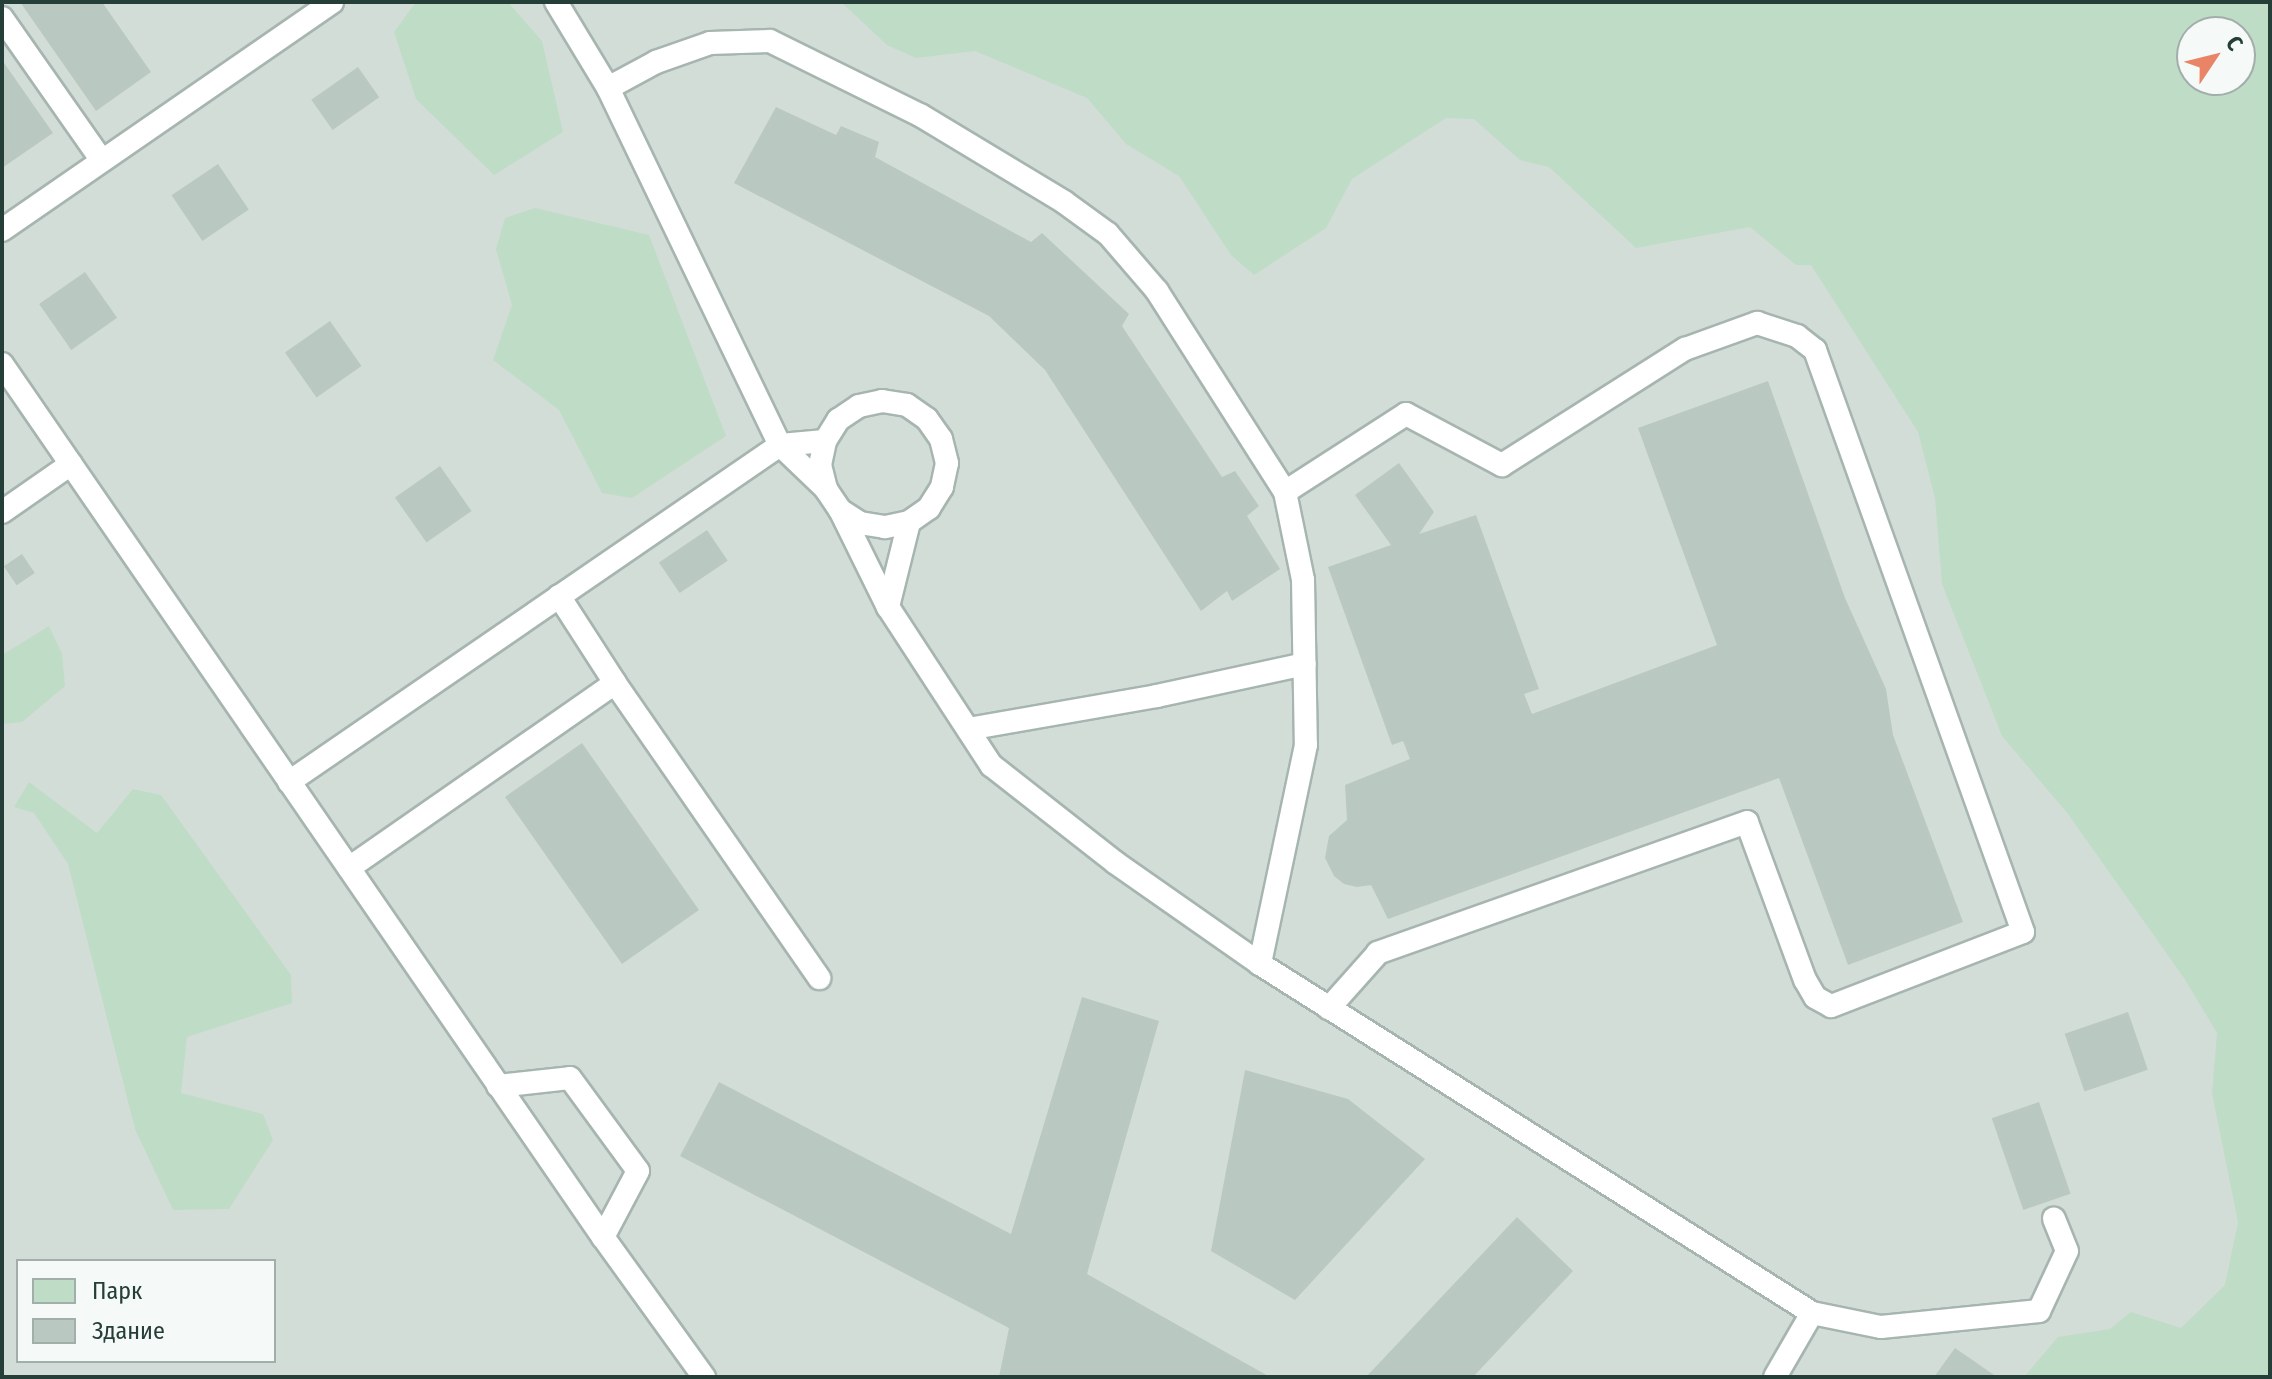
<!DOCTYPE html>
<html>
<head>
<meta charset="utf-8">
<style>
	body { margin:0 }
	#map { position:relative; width:2272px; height:1379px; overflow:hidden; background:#e4ede9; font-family:"Fira Sans Condensed",sans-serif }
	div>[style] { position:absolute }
	.built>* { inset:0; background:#d3ddd8 }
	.green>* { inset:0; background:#bfdcc7 }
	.building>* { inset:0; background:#bac8c2; transform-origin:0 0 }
	.roads { filter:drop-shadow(2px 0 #a7b5b0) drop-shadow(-2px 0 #a7b5b0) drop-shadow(0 2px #a7b5b0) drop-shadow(0 -2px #a7b5b0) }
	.service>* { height:22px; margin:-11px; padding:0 11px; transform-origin:11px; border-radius:11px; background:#fff }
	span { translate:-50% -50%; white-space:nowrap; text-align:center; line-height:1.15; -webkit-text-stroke:8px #f5f9f7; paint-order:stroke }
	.frame { position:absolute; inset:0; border:4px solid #253e37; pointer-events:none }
	.legend { position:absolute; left:16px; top:1259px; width:260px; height:104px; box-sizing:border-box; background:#f5f9f7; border:2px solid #a2aeaa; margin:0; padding:10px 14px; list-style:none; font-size:24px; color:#253e37 }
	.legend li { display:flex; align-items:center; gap:16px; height:40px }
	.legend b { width:40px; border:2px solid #a2aeaa }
	.north { position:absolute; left:2176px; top:16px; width:80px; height:80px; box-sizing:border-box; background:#f5f9f7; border:2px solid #a2aeaa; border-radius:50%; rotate:55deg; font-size:22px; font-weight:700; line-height:32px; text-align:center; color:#253e37 }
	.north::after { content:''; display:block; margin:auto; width:28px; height:36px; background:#e98566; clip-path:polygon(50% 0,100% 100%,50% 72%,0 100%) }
</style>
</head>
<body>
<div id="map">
	<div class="built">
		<div style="clip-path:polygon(evenodd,2px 2px,2221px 2px,2270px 42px,2270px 1377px,2px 1377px,2px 2px,2192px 32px,2240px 32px,2240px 80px,2192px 80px,2192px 32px,2px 2px,18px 1261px,274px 1261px,274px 1361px,18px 1361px,18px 1261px)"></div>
	</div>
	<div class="green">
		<div style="clip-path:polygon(416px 2px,508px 2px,542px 41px,563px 132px,494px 175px,416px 99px,394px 32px)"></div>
		<div style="clip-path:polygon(evenodd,841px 2px,2270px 2px,2270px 1377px,2024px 1377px,2058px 1337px,2110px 1329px,2131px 1312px,2181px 1328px,2225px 1285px,2238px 1222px,2212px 1093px,2217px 1033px,2184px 978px,2068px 814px,2002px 736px,1942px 584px,1935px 498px,1918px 432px,1811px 265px,1796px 265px,1750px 227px,1636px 248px,1549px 167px,1520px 160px,1474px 119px,1446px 118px,1352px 179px,1326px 228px,1254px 275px,1231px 255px,1179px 176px,1126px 144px,1087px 98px,975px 51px,916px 58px,887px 45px,841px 2px,2240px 32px,2240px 80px,2192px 80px,2192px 32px,2240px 32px)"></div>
		<div style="clip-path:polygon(535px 208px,649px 235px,726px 436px,632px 498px,602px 493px,559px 410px,493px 360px,512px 305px,496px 249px,505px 218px)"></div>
		<div style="clip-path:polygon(49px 626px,62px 654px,65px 686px,22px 722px,2px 724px,2px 655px)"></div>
		<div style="clip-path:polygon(29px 782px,97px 833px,133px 789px,161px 795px,291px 975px,292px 1003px,187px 1037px,181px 1093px,263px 1114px,273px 1140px,229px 1209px,173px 1210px,135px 1129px,68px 864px,34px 813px,14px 807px)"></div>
	</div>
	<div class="building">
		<div style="clip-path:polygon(20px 2px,102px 2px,151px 72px,96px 111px)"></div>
		<div style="clip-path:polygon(2px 60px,53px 133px,2px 168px)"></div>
		<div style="left:358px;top:67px;width:37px;height:57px;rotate:55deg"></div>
		<div style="clip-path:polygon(776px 107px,836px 135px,841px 126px,879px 142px,875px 157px,1031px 242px,1042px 233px,1129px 314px,1122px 326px,1222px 477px,1235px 471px,1259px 506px,1247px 516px,1280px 569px,1232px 601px,1227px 591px,1201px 611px,1045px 370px,989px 316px,734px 183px)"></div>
		<div style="left:218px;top:164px;width:55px;height:56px;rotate:56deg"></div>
		<div style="left:85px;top:272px;width:56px;height:56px;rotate:55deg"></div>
		<div style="left:330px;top:321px;width:55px;height:55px;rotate:55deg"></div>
		<div style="clip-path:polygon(1768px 381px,1845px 598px,1886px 689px,1893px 735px,1963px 922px,1848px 965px,1779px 778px,1388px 919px,1371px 885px,1357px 887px,1344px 884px,1334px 876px,1325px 858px,1329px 836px,1347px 820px,1345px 785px,1410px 759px,1403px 741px,1392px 745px,1328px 567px,1391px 545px,1355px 495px,1399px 463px,1434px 512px,1419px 534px,1476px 515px,1539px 689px,1524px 694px,1532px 714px,1717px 645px,1638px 428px)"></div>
		<div style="left:440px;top:466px;width:55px;height:55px;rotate:55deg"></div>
		<div style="left:707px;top:530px;width:37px;height:58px;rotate:56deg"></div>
		<div style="left:22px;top:554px;width:23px;height:22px;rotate:56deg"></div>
		<div style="left:582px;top:743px;width:204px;height:94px;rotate:55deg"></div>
		<div style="clip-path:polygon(1082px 997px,1159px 1021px,1087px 1274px,1270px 1377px,999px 1377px,1009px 1328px,680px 1156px,719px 1082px,1011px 1234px)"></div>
		<div style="left:2128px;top:1012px;width:61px;height:67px;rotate:71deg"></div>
		<div style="clip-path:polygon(1245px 1070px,1348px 1099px,1425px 1159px,1295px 1300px,1211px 1251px)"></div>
		<div style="left:2039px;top:1102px;width:97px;height:50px;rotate:71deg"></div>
		<div style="clip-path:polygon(1517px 1217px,1573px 1271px,1473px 1377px,1366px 1377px)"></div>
		<div style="clip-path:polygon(1955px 1348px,1997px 1377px,1934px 1377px)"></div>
	</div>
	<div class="roads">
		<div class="service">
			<div style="left:556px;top:2px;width:100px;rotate:58.8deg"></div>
			<div style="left:608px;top:88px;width:396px;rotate:64.3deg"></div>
			<div style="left:780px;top:445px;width:64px;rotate:43.7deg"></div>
			<div style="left:2px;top:18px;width:174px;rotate:55deg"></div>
			<div style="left:608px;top:88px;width:55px;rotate:-28.4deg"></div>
			<div style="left:656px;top:62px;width:57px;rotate:-19.4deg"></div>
			<div style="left:710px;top:43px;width:60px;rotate:-1.9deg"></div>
			<div style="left:770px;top:41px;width:167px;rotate:26.3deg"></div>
			<div style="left:920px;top:115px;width:168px;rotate:31.1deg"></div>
			<div style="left:1064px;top:202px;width:54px;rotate:36deg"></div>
			<div style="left:1108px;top:234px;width:75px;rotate:49.3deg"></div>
			<div style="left:1157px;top:291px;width:238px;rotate:57.5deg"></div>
			<div style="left:1285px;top:492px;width:90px;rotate:78.4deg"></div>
			<div style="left:1303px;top:580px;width:165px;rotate:89deg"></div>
			<div style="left:1306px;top:745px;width:224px;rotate:101.9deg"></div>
			<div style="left:2px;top:230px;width:401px;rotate:-34.6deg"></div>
			<div style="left:2px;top:364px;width:1060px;rotate:55.46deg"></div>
			<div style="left:603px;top:1237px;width:173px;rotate:54.2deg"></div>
			<div style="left:1285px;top:492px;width:144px;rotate:-32.8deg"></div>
			<div style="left:1406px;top:414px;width:109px;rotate:28deg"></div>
			<div style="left:1502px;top:465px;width:217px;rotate:-32.4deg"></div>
			<div style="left:1685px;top:349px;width:77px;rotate:-19.9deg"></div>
			<div style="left:1757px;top:323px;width:42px;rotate:18deg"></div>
			<div style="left:1797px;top:336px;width:23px;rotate:38deg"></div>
			<div style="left:1815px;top:350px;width:618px;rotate:70.33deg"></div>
			<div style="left:2023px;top:932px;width:206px;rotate:158.9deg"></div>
			<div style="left:1831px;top:1006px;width:18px;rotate:-151deg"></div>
			<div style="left:1815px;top:997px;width:20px;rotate:-120deg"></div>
			<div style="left:1805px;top:980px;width:168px;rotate:-110.2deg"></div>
			<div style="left:1747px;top:822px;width:392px;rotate:160.5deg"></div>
			<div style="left:1378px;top:953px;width:74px;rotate:131.7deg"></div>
			<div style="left:2px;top:512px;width:84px;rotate:-34.8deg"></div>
			<div style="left:841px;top:512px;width:106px;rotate:63.7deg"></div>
			<div style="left:909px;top:522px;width:25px;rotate:168deg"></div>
			<div style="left:885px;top:527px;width:25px;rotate:-171deg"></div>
			<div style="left:860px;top:523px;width:24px;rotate:-147deg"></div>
			<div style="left:840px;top:510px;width:25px;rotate:-124deg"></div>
			<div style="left:826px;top:489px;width:25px;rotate:-104deg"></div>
			<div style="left:820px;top:465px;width:25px;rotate:-78deg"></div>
			<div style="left:825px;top:441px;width:25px;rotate:-58deg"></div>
			<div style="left:838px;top:420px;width:25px;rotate:-34deg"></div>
			<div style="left:859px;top:406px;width:24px;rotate:-12deg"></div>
			<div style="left:882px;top:401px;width:25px;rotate:9deg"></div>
			<div style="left:907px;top:405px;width:24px;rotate:35deg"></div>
			<div style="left:927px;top:419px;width:24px;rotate:55deg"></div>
			<div style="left:941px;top:439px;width:25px;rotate:76deg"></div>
			<div style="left:947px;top:463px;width:25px;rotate:102deg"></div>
			<div style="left:942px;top:487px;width:25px;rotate:122deg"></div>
			<div style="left:929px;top:508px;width:24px;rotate:145deg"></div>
			<div style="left:909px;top:522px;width:88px;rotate:103.9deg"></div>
			<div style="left:888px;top:607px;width:189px;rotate:56.9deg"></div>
			<div style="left:991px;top:765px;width:159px;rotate:38.1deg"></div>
			<div style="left:1116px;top:863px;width:176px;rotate:35deg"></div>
			<div style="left:1260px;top:964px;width:653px;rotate:32.3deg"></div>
			<div style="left:1812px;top:1313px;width:74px;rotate:120deg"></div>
			<div style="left:559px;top:596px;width:103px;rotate:57.2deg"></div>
			<div style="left:615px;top:683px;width:359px;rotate:55.3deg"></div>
			<div style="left:968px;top:729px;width:192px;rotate:-9.9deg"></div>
			<div style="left:1157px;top:696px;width:151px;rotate:-12.2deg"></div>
			<div style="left:289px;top:782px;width:596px;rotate:-34.46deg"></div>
			<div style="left:780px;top:445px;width:45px;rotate:-5.1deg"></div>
			<div style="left:349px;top:868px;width:324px;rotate:-34.8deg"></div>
			<div style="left:498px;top:1086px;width:72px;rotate:-6.3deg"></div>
			<div style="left:570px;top:1078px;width:115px;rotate:53.8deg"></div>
			<div style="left:638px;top:1171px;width:75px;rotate:117.9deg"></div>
			<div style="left:1812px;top:1313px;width:70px;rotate:11.5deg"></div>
			<div style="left:1881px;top:1327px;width:159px;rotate:-5.8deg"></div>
			<div style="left:2039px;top:1311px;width:66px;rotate:-65deg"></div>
			<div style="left:2067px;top:1251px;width:35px;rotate:-112deg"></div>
		</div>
	</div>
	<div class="frame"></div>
	<ul class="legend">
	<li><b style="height:22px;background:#bfdcc7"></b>Парк</li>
	<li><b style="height:22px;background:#bac8c2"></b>Здание</li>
	</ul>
	<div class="north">С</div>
</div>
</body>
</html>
